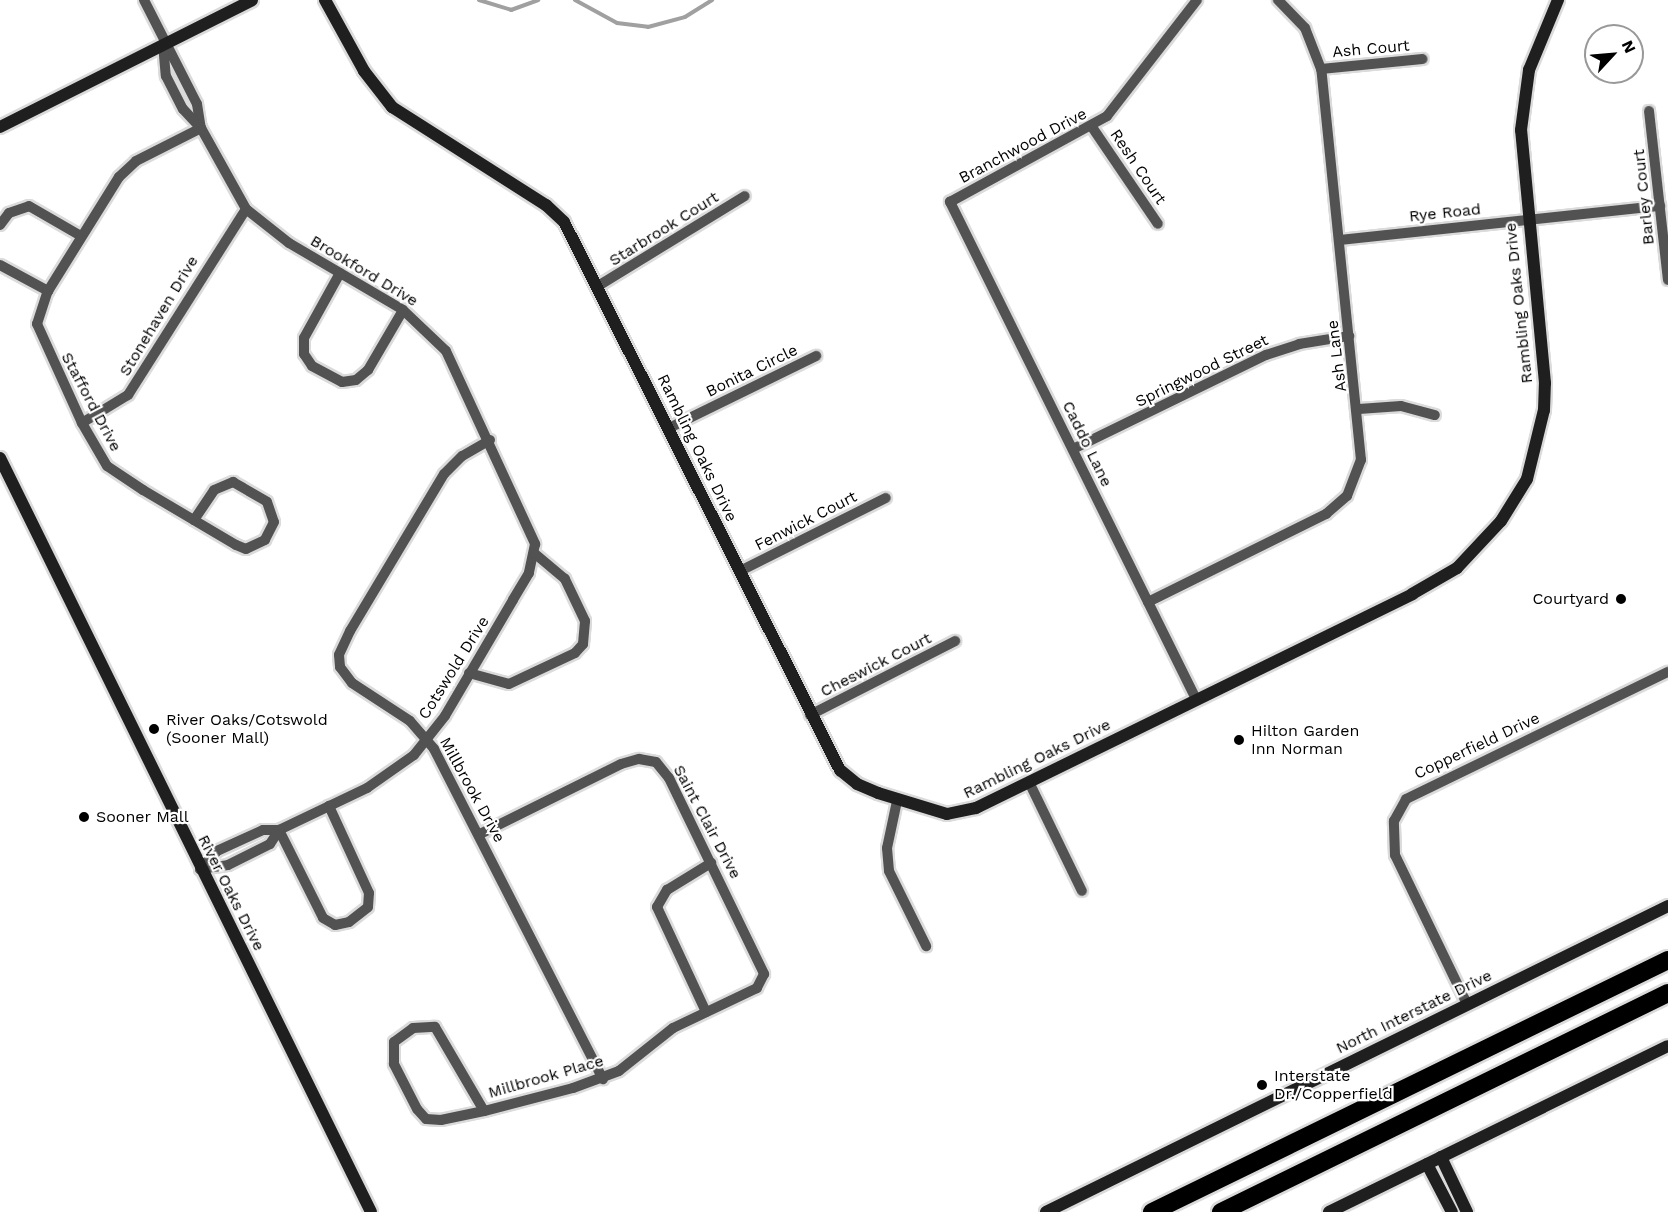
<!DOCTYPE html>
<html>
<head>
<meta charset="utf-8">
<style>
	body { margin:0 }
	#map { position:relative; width:1668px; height:1212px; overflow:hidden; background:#fff; font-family:"Work Sans",sans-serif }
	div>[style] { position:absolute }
	.stream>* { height:4px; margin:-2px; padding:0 2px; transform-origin:2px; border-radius:2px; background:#a0a0a0 }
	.roads { filter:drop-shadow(2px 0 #dbdbdb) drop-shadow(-2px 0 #dbdbdb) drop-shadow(0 2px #dbdbdb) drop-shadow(0 -2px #dbdbdb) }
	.street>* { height:10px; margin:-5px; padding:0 5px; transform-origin:5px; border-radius:5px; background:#525252 }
	.secondary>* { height:12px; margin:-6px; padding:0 6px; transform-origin:6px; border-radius:6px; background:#1f1f1f }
	.highway>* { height:18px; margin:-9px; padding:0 9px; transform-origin:9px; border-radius:9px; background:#000 }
	.dots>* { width:16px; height:16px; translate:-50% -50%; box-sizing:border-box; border:3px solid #fff; border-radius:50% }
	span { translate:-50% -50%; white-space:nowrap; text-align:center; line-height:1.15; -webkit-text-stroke:4.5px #fff; paint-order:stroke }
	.street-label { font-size:16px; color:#000 }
	.poi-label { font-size:16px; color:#000 }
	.right { translate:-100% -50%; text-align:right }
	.left { translate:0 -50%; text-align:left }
	.north { position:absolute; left:1584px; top:24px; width:60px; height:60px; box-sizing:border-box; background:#fff; border:2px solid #999; border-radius:50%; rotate:64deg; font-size:16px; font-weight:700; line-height:24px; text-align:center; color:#000 }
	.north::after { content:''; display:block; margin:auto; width:21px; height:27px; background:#000; clip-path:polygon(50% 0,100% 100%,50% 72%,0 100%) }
</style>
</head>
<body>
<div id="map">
	<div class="stream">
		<div style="left:479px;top:0;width:34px;rotate:17deg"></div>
		<div style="left:511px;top:10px;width:29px;rotate:-20deg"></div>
		<div style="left:575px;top:0;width:48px;rotate:28.7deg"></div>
		<div style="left:617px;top:23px;width:31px;rotate:7deg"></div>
		<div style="left:648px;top:27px;width:38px;rotate:-15deg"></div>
		<div style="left:685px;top:17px;width:32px;rotate:-32deg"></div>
	</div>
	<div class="roads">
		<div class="street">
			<div style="left:144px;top:0;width:117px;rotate:63deg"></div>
			<div style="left:197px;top:104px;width:24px;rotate:81deg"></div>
			<div style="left:201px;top:128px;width:93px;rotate:60.9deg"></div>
			<div style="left:246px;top:209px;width:55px;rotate:38.3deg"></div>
			<div style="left:289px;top:243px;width:132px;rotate:30.4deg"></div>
			<div style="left:403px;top:310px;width:59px;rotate:43.6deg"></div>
			<div style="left:446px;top:351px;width:213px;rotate:65.2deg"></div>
			<div style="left:535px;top:544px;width:30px;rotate:102deg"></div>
			<div style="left:529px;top:573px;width:31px;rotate:121deg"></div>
			<div style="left:513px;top:600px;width:134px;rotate:120.4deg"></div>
			<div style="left:445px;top:716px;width:50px;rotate:128.5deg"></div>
			<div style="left:414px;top:755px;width:57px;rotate:144.9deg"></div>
			<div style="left:367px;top:788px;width:98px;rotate:154.5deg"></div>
			<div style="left:279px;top:830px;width:16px;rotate:180deg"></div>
			<div style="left:263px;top:830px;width:51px;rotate:155.5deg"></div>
			<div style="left:217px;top:851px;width:25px;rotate:133deg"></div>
			<div style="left:163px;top:44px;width:32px;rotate:85deg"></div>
			<div style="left:166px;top:76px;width:37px;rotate:63deg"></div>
			<div style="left:183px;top:109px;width:26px;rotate:47deg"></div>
			<div style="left:1321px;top:69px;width:102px;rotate:-5.6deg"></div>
			<div style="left:1649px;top:111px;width:170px;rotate:83.6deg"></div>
			<div style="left:1092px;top:127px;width:117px;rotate:55.8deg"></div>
			<div style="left:0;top:225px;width:15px;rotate:-53deg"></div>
			<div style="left:9px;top:213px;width:21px;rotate:-19deg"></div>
			<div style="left:29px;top:206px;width:60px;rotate:30deg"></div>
			<div style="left:1340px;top:240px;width:322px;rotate:-6.1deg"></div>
			<div style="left:0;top:265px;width:55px;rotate:28.4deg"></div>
			<div style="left:340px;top:273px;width:74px;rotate:119deg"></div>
			<div style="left:304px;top:338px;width:16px;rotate:90deg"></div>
			<div style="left:304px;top:354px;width:14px;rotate:56deg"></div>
			<div style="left:312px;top:366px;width:34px;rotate:28deg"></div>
			<div style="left:342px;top:382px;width:14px;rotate:-8deg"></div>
			<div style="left:356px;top:380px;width:16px;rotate:-40deg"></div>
			<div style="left:368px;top:370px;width:69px;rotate:-59.7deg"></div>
			<div style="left:598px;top:286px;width:172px;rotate:-31.5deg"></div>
			<div style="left:1359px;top:409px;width:42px;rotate:-4.1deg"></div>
			<div style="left:1401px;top:406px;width:35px;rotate:15deg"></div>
			<div style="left:82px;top:423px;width:54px;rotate:-31.3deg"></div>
			<div style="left:128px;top:395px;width:220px;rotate:-57.6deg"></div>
			<div style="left:669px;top:428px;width:164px;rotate:-26.1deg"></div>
			<div style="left:490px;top:440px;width:32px;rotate:150deg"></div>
			<div style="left:462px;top:456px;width:25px;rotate:135deg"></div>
			<div style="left:444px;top:474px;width:183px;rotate:120.9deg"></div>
			<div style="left:350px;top:631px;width:26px;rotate:115deg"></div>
			<div style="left:339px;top:655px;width:12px;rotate:85deg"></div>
			<div style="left:340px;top:667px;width:20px;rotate:53deg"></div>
			<div style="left:352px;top:683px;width:69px;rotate:33.2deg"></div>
			<div style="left:410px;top:721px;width:37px;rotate:49deg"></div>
			<div style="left:434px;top:749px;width:371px;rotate:62.9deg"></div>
			<div style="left:1073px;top:449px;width:215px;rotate:-26deg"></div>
			<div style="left:1266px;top:355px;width:35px;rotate:-18deg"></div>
			<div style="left:1299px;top:344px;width:51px;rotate:-9.1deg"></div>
			<div style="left:194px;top:520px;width:36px;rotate:-56deg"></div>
			<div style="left:214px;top:490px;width:21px;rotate:-23deg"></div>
			<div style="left:233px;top:482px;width:39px;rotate:30deg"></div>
			<div style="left:267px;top:502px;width:21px;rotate:71deg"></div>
			<div style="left:274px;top:522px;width:20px;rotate:117deg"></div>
			<div style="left:265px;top:540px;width:21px;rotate:155deg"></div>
			<div style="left:246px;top:549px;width:11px;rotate:-158deg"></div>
			<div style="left:236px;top:545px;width:108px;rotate:-149.4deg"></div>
			<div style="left:143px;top:490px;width:43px;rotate:-146.3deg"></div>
			<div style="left:107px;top:466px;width:50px;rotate:-120.2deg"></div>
			<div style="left:82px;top:423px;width:109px;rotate:-114.4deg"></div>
			<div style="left:37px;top:324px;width:35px;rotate:-72deg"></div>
			<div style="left:48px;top:291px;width:134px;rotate:-58.1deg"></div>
			<div style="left:119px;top:177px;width:23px;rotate:-43deg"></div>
			<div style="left:136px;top:161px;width:73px;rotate:-26.9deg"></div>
			<div style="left:740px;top:571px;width:163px;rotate:-26.6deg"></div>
			<div style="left:1148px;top:602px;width:199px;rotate:-26.3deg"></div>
			<div style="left:1326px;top:514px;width:28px;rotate:-41deg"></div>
			<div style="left:1347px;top:496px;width:39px;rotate:-69deg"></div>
			<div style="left:1361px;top:460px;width:393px;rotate:-95.8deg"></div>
			<div style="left:1321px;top:69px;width:44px;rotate:-111.3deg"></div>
			<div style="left:1305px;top:28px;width:39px;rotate:-134deg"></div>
			<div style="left:469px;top:673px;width:41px;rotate:15.4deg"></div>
			<div style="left:509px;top:684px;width:73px;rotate:-25.2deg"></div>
			<div style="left:575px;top:653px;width:12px;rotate:-48deg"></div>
			<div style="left:583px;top:644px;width:23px;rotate:-85deg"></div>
			<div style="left:585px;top:621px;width:47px;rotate:-115.5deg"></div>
			<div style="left:565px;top:579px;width:40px;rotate:-140deg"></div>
			<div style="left:1196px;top:699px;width:555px;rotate:-116.33deg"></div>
			<div style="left:950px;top:202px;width:179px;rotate:-28.7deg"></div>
			<div style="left:1107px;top:116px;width:147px;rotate:-52.2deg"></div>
			<div style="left:810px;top:715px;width:163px;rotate:-27deg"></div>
			<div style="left:1029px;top:782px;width:121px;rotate:64.1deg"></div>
			<div style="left:897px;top:801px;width:48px;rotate:102deg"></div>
			<div style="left:887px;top:848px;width:23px;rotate:85deg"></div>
			<div style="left:889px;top:871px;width:84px;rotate:63.7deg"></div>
			<div style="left:279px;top:830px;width:98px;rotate:63.4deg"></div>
			<div style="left:323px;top:918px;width:14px;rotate:30deg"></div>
			<div style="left:335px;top:925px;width:14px;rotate:-12deg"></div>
			<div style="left:349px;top:922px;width:24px;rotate:-38deg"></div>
			<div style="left:368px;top:907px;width:14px;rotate:-86deg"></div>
			<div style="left:369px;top:893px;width:96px;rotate:-114.7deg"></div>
			<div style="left:480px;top:834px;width:157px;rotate:-26.4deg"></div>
			<div style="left:621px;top:764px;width:19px;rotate:-16deg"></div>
			<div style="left:639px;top:759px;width:17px;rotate:10deg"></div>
			<div style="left:656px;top:762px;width:21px;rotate:51deg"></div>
			<div style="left:669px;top:778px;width:218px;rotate:64.1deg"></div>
			<div style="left:764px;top:974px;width:16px;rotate:117deg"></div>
			<div style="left:757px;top:988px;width:93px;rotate:154.5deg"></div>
			<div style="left:673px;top:1028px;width:69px;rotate:141.5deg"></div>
			<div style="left:619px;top:1071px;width:49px;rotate:159.7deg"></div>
			<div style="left:573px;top:1088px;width:92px;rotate:165.5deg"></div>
			<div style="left:484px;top:1111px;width:44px;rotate:168.2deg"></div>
			<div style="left:441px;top:1120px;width:15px;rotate:-176deg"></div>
			<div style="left:426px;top:1119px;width:13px;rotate:-132deg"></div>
			<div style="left:417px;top:1109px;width:51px;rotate:-117.1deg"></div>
			<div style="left:394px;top:1064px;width:22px;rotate:-90deg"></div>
			<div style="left:394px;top:1042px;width:24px;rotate:-36deg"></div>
			<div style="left:413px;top:1028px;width:22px;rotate:-3deg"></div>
			<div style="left:435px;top:1027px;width:97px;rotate:59.7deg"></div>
			<div style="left:200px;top:869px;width:28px;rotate:-8deg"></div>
			<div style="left:228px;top:865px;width:47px;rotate:-26.6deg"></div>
			<div style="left:270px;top:844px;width:17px;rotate:-57deg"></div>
			<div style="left:1467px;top:1004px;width:165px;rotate:-115.8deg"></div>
			<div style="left:1395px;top:855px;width:34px;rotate:-92deg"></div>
			<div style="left:1394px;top:821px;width:25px;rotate:-61deg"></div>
			<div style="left:1406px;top:799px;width:291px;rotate:-25.9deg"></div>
			<div style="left:706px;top:1012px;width:116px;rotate:-115deg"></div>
			<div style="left:657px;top:907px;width:20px;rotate:-60deg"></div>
			<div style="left:667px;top:890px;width:52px;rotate:-31.5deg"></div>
		</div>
		<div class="secondary">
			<div style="left:325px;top:0;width:81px;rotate:61.2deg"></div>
			<div style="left:364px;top:71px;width:46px;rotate:52.1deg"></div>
			<div style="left:392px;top:107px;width:183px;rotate:32.5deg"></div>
			<div style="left:546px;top:205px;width:25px;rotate:43deg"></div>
			<div style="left:564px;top:222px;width:614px;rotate:63.27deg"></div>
			<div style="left:840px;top:770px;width:22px;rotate:39deg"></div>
			<div style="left:857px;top:784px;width:23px;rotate:23deg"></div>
			<div style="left:878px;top:793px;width:72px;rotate:16.9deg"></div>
			<div style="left:947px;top:814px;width:30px;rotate:-12deg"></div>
			<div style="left:976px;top:808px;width:486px;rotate:-26.1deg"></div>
			<div style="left:1412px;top:594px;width:52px;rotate:-30deg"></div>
			<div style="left:1457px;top:568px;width:64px;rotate:-46.9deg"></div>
			<div style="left:1501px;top:521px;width:49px;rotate:-58.2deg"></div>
			<div style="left:1527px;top:479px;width:71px;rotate:-76.2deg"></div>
			<div style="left:1544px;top:410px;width:27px;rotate:-88deg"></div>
			<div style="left:1545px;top:383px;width:254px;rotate:-95.4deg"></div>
			<div style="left:1521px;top:130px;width:61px;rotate:-82.4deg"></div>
			<div style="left:1529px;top:70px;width:76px;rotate:-67.5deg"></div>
			<div style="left:0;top:127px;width:282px;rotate:-26.7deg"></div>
			<div style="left:0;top:458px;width:840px;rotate:63.8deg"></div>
			<div style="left:1441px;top:1157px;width:61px;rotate:64.7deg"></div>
			<div style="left:1427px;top:1164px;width:54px;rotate:62.5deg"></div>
			<div style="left:1046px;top:1212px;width:693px;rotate:-26.2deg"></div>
			<div style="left:1329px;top:1212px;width:377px;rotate:-26.1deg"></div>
		</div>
		<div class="highway">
			<div style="left:1152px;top:1212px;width:574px;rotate:-26.03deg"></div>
			<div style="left:1221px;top:1212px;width:498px;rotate:-26.1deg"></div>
		</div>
	</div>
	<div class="dots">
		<div style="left:1621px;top:599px;background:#000"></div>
		<div style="left:154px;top:729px;background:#000"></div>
		<div style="left:1239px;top:740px;background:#000"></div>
		<div style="left:84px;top:817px;background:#000"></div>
		<div style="left:1262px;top:1085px;background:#000"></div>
	</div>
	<div class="street-label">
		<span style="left:1371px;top:49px;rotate:-5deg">Ash Court</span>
		<span style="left:1023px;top:146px;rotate:-28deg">Branchwood Drive</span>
		<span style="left:1138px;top:167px;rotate:56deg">Resh Court</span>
		<span style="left:1644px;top:197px;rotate:-96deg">Barley Court</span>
		<span style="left:1445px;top:213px;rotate:-6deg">Rye Road</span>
		<span style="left:664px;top:229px;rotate:-32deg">Starbrook Court</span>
		<span style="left:364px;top:271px;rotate:31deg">Brookford Drive</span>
		<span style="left:1519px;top:303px;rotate:-96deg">Rambling Oaks Drive</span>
		<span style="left:159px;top:316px;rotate:-59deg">Stonehaven Drive</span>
		<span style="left:1337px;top:356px;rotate:-97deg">Ash Lane</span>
		<span style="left:752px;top:371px;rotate:-26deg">Bonita Circle</span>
		<span style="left:1202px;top:371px;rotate:-26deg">Springwood Street</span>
		<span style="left:91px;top:402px;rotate:62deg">Stafford Drive</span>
		<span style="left:1087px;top:444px;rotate:64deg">Caddo Lane</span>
		<span style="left:697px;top:448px;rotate:64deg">Rambling Oaks Drive</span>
		<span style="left:806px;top:521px;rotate:-27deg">Fenwick Court</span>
		<span style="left:876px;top:665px;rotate:-27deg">Cheswick Court</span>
		<span style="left:454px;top:668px;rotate:-58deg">Cotswold Drive</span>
		<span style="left:1477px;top:746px;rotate:-25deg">Copperfield Drive</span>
		<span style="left:1037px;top:759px;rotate:-26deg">Rambling Oaks Drive</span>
		<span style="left:472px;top:790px;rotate:61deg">Millbrook Drive</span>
		<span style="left:707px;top:822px;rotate:62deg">Saint Clair Drive</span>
		<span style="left:231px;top:893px;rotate:63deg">River Oaks Drive</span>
		<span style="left:1414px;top:1012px;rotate:-26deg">North Interstate Drive</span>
		<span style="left:546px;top:1077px;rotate:-16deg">Millbrook Place</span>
	</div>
	<div class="poi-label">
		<span class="right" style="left:1609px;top:599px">Courtyard</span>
		<span class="left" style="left:166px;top:729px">River Oaks/Cotswold<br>(Sooner Mall)</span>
		<span class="left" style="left:1251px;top:740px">Hilton Garden<br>Inn Norman</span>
		<span class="left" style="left:96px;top:817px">Sooner Mall</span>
		<span class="left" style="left:1274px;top:1085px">Interstate<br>Dr./Copperfield</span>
	</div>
	<div class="north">N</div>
</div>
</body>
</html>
